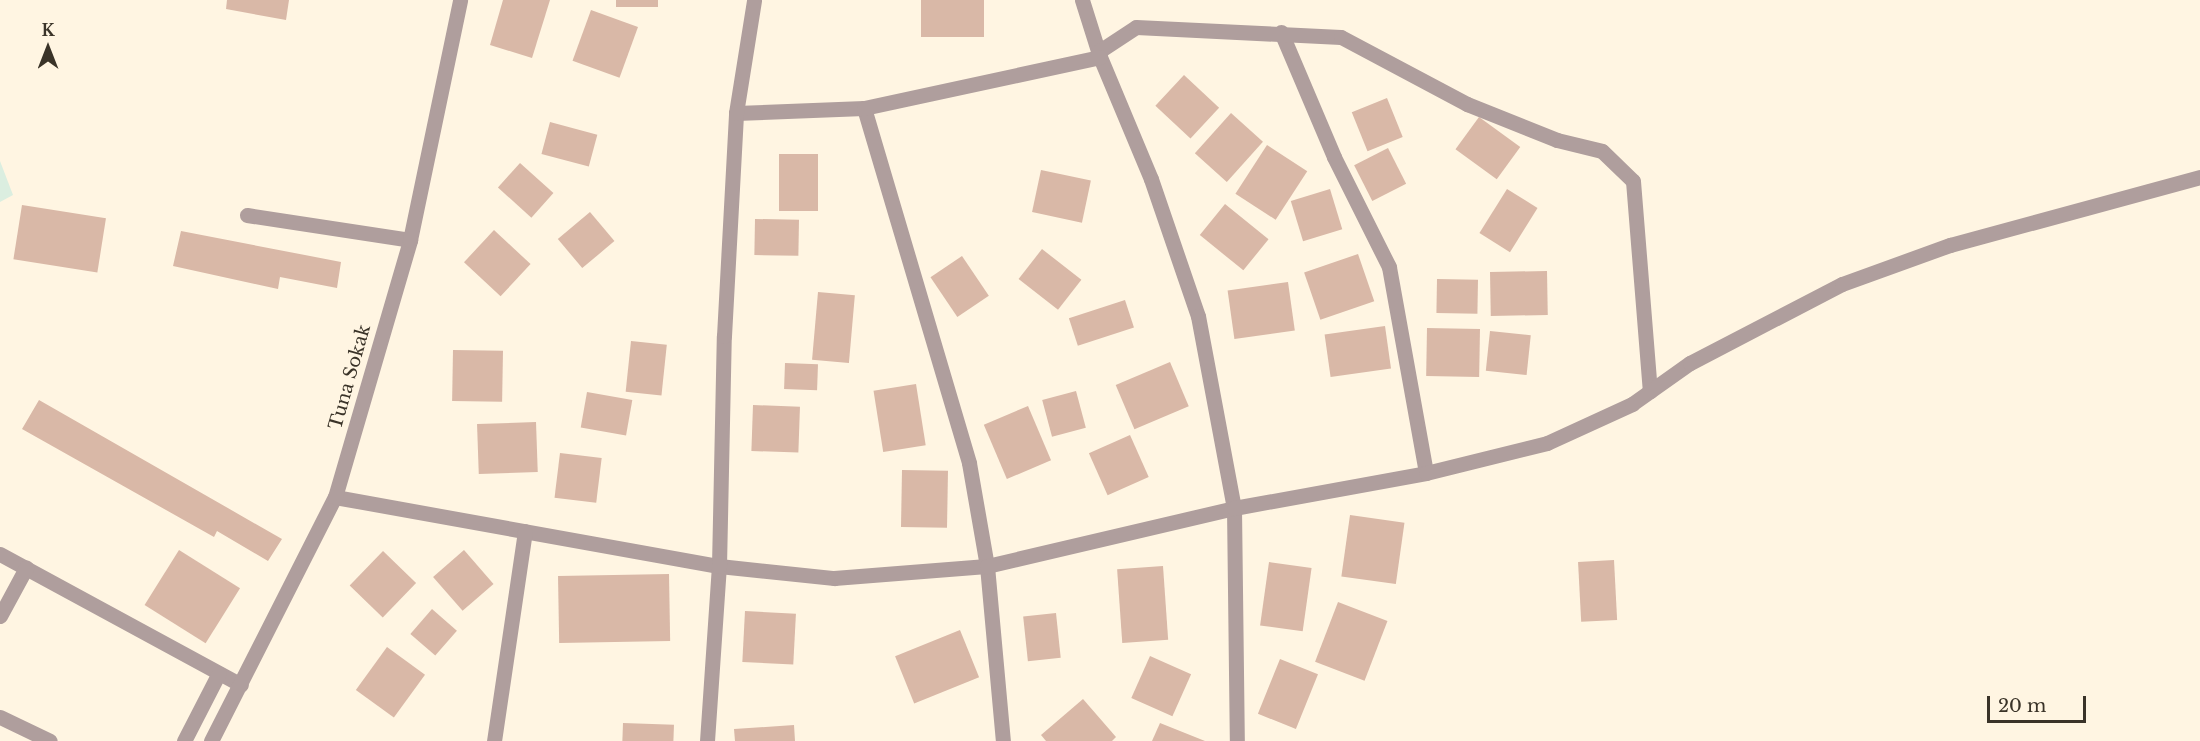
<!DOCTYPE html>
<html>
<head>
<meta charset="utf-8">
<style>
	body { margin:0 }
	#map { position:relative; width:2200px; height:741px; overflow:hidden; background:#fff5e2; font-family:"Libre Baskerville",serif }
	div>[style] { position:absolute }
	.green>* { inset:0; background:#dbeee0 }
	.building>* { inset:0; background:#d9b8a7; transform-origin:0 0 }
	.minor>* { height:15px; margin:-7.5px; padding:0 7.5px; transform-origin:7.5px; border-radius:7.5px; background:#af9e9d }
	span { translate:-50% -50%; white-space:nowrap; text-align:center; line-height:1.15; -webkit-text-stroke:6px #fff5e2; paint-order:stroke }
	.street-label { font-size:18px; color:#3a3328 }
	.north { position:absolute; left:18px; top:18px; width:60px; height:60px; -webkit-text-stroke:4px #fff5e2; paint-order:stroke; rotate:0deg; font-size:16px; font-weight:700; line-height:24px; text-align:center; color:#3a3328 }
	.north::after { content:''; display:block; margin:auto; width:21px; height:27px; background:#3a3328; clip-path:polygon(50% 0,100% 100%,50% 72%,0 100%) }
	.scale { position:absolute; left:1987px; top:696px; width:99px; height:27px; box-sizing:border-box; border:3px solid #3a3328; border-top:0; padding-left:8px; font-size:18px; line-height:21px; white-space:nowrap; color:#3a3328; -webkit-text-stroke:4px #fff5e2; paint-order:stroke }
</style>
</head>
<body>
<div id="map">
	<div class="green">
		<div style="clip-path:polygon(0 161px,13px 195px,0 202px)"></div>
	</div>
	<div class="building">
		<div style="clip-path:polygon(227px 0,289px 0,286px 20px,226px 9px)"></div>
		<div style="clip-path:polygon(503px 0,550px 0,532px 58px,490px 45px)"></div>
		<div style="left:616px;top:0;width:42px;height:7px"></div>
		<div style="left:921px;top:0;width:63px;height:37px"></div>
		<div style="left:591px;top:10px;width:50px;height:54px;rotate:20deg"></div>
		<div style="left:1184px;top:75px;width:48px;height:42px;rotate:43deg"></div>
		<div style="left:1387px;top:98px;width:42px;height:38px;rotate:68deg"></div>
		<div style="left:1231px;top:113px;width:43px;height:54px;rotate:42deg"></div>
		<div style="left:1479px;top:117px;width:51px;height:40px;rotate:36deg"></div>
		<div style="left:550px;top:122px;width:49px;height:33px;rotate:15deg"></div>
		<div style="left:1267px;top:145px;width:48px;height:58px;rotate:33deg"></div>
		<div style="left:1388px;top:148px;width:40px;height:38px;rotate:63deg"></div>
		<div style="left:779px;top:154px;width:39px;height:57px"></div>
		<div style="left:520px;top:163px;width:45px;height:33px;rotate:42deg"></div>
		<div style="left:1041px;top:170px;width:51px;height:43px;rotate:12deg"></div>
		<div style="left:1330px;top:189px;width:42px;height:41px;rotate:73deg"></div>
		<div style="left:1507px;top:189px;width:36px;height:52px;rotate:32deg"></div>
		<div style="left:1225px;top:204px;width:56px;height:40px;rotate:39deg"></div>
		<div style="left:22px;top:205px;width:85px;height:55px;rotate:9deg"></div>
		<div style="left:590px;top:212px;width:38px;height:42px;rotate:50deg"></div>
		<div style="left:755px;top:219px;width:44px;height:36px;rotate:1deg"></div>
		<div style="left:494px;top:230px;width:50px;height:44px;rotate:43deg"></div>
		<div style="clip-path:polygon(181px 231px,341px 262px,337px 288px,280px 277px,278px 289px,173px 266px)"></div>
		<div style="left:1042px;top:249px;width:50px;height:38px;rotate:38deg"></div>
		<div style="left:1358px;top:254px;width:50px;height:57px;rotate:71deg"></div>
		<div style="left:962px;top:256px;width:48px;height:38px;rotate:56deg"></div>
		<div style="left:1547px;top:271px;width:44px;height:57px;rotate:89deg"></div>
		<div style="left:1437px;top:279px;width:41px;height:34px;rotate:1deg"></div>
		<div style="left:1288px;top:282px;width:49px;height:61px;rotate:82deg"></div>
		<div style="left:818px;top:292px;width:37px;height:68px;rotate:5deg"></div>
		<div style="left:1125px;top:300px;width:29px;height:59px;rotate:72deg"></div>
		<div style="left:1385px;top:326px;width:43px;height:61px;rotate:82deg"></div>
		<div style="left:1427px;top:328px;width:53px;height:48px;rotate:1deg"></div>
		<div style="left:1490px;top:331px;width:41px;height:40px;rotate:6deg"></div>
		<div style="left:631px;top:341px;width:36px;height:51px;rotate:6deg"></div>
		<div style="left:453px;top:350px;width:50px;height:51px;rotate:1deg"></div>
		<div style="left:1170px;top:362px;width:48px;height:59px;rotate:67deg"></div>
		<div style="left:785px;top:363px;width:33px;height:26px;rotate:2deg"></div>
		<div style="left:916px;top:384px;width:62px;height:43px;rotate:81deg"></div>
		<div style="left:1076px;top:391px;width:38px;height:35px;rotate:75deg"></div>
		<div style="left:587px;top:392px;width:46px;height:36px;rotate:10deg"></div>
		<div style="clip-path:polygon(39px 400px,282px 539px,268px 561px,217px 531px,214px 537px,22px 429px)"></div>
		<div style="left:753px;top:405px;width:47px;height:46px;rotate:2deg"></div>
		<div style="left:1028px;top:406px;width:59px;height:48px;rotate:67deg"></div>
		<div style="left:536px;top:422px;width:50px;height:59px;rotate:88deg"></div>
		<div style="left:1130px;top:435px;width:46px;height:45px;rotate:66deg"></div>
		<div style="left:560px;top:453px;width:42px;height:45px;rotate:7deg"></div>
		<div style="left:902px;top:470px;width:46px;height:57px;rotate:1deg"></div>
		<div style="left:1350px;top:515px;width:55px;height:62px;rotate:8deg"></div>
		<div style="left:179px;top:550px;width:72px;height:65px;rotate:32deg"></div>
		<div style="left:464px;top:550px;width:45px;height:41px;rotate:49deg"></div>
		<div style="left:383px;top:551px;width:46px;height:48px;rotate:44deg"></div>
		<div style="left:1614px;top:560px;width:60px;height:36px;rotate:87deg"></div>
		<div style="left:1269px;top:562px;width:43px;height:64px;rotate:8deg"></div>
		<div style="left:1163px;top:566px;width:74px;height:46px;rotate:86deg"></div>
		<div style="left:669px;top:574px;width:67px;height:111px;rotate:89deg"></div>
		<div style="left:1338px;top:602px;width:53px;height:64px;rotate:21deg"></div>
		<div style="left:432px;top:609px;width:33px;height:33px;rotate:41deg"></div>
		<div style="left:745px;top:611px;width:51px;height:51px;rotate:3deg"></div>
		<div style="left:1056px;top:613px;width:45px;height:33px;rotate:84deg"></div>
		<div style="left:960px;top:630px;width:51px;height:70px;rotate:68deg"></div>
		<div style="left:387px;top:647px;width:47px;height:53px;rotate:36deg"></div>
		<div style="left:1150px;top:656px;width:45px;height:46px;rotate:24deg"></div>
		<div style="left:1280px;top:659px;width:41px;height:59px;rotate:22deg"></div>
		<div style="clip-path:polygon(1083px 699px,1116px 737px,1112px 741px,1046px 741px,1041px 735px)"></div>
		<div style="left:623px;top:723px;width:51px;height:18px;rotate:2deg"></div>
		<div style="clip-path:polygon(1160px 723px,1205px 741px,1152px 741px)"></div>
		<div style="clip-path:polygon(794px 725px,795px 741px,735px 741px,734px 729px)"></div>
	</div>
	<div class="minor">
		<div style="left:1082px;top:0;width:60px;rotate:72.5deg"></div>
		<div style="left:1100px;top:57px;width:132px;rotate:67.3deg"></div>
		<div style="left:1151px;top:179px;width:145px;rotate:71.1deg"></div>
		<div style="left:1198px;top:316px;width:195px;rotate:79.4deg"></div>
		<div style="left:1234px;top:508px;width:233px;rotate:89.3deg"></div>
		<div style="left:1281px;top:32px;width:136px;rotate:67deg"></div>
		<div style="left:1334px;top:157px;width:123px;rotate:63.4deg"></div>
		<div style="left:1389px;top:267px;width:209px;rotate:79.8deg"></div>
		<div style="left:1098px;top:52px;width:45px;rotate:-33.3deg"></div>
		<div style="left:1136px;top:27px;width:205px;rotate:2.8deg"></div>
		<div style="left:1341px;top:37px;width:143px;rotate:28deg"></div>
		<div style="left:1467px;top:104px;width:97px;rotate:21.8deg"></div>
		<div style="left:1557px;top:140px;width:46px;rotate:13.7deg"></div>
		<div style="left:1602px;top:151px;width:43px;rotate:44.1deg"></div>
		<div style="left:1633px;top:181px;width:211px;rotate:85.4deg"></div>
		<div style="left:864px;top:108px;width:370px;rotate:73.5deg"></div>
		<div style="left:969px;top:463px;width:105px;rotate:80.1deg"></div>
		<div style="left:987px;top:566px;width:176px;rotate:84.8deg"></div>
		<div style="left:736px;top:113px;width:128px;rotate:-2.2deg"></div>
		<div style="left:864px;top:108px;width:241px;rotate:-12.2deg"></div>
		<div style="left:247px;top:215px;width:165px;rotate:8.7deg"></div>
		<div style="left:335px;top:497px;width:390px;rotate:10.2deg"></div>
		<div style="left:719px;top:566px;width:116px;rotate:6deg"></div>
		<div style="left:834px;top:578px;width:153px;rotate:-4.5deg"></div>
		<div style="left:987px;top:566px;width:254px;rotate:-13.2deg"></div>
		<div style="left:1234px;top:508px;width:195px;rotate:-10.3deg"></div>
		<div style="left:1426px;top:473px;width:125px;rotate:-13.9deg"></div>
		<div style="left:1547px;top:443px;width:94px;rotate:-24.6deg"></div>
		<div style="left:1632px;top:404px;width:71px;rotate:-35.3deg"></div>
		<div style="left:1690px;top:363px;width:171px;rotate:-27.5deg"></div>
		<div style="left:1842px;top:284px;width:115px;rotate:-19.9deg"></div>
		<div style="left:1950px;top:245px;width:259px;rotate:-15.2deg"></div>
		<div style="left:0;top:554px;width:274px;rotate:28.5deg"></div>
		<div style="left:0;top:616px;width:55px;rotate:-61.6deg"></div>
		<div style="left:0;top:717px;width:55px;rotate:25.6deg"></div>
		<div style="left:184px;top:741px;width:76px;rotate:-62.8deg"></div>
		<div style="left:211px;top:741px;width:274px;rotate:-63.1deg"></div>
		<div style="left:335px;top:497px;width:268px;rotate:-73.7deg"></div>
		<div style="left:410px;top:240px;width:245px;rotate:-78.2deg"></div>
		<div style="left:494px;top:741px;width:212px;rotate:-81.6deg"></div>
		<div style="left:707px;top:741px;width:175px;rotate:-86.1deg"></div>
		<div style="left:719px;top:566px;width:230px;rotate:-88.8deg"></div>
		<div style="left:724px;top:336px;width:223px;rotate:-86.9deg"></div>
		<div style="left:736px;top:113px;width:114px;rotate:-80.9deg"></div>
	</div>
	<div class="street-label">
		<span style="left:350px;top:377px;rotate:-74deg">Tuna Sokak</span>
	</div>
	<div class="north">K</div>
	<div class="scale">20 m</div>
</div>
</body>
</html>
